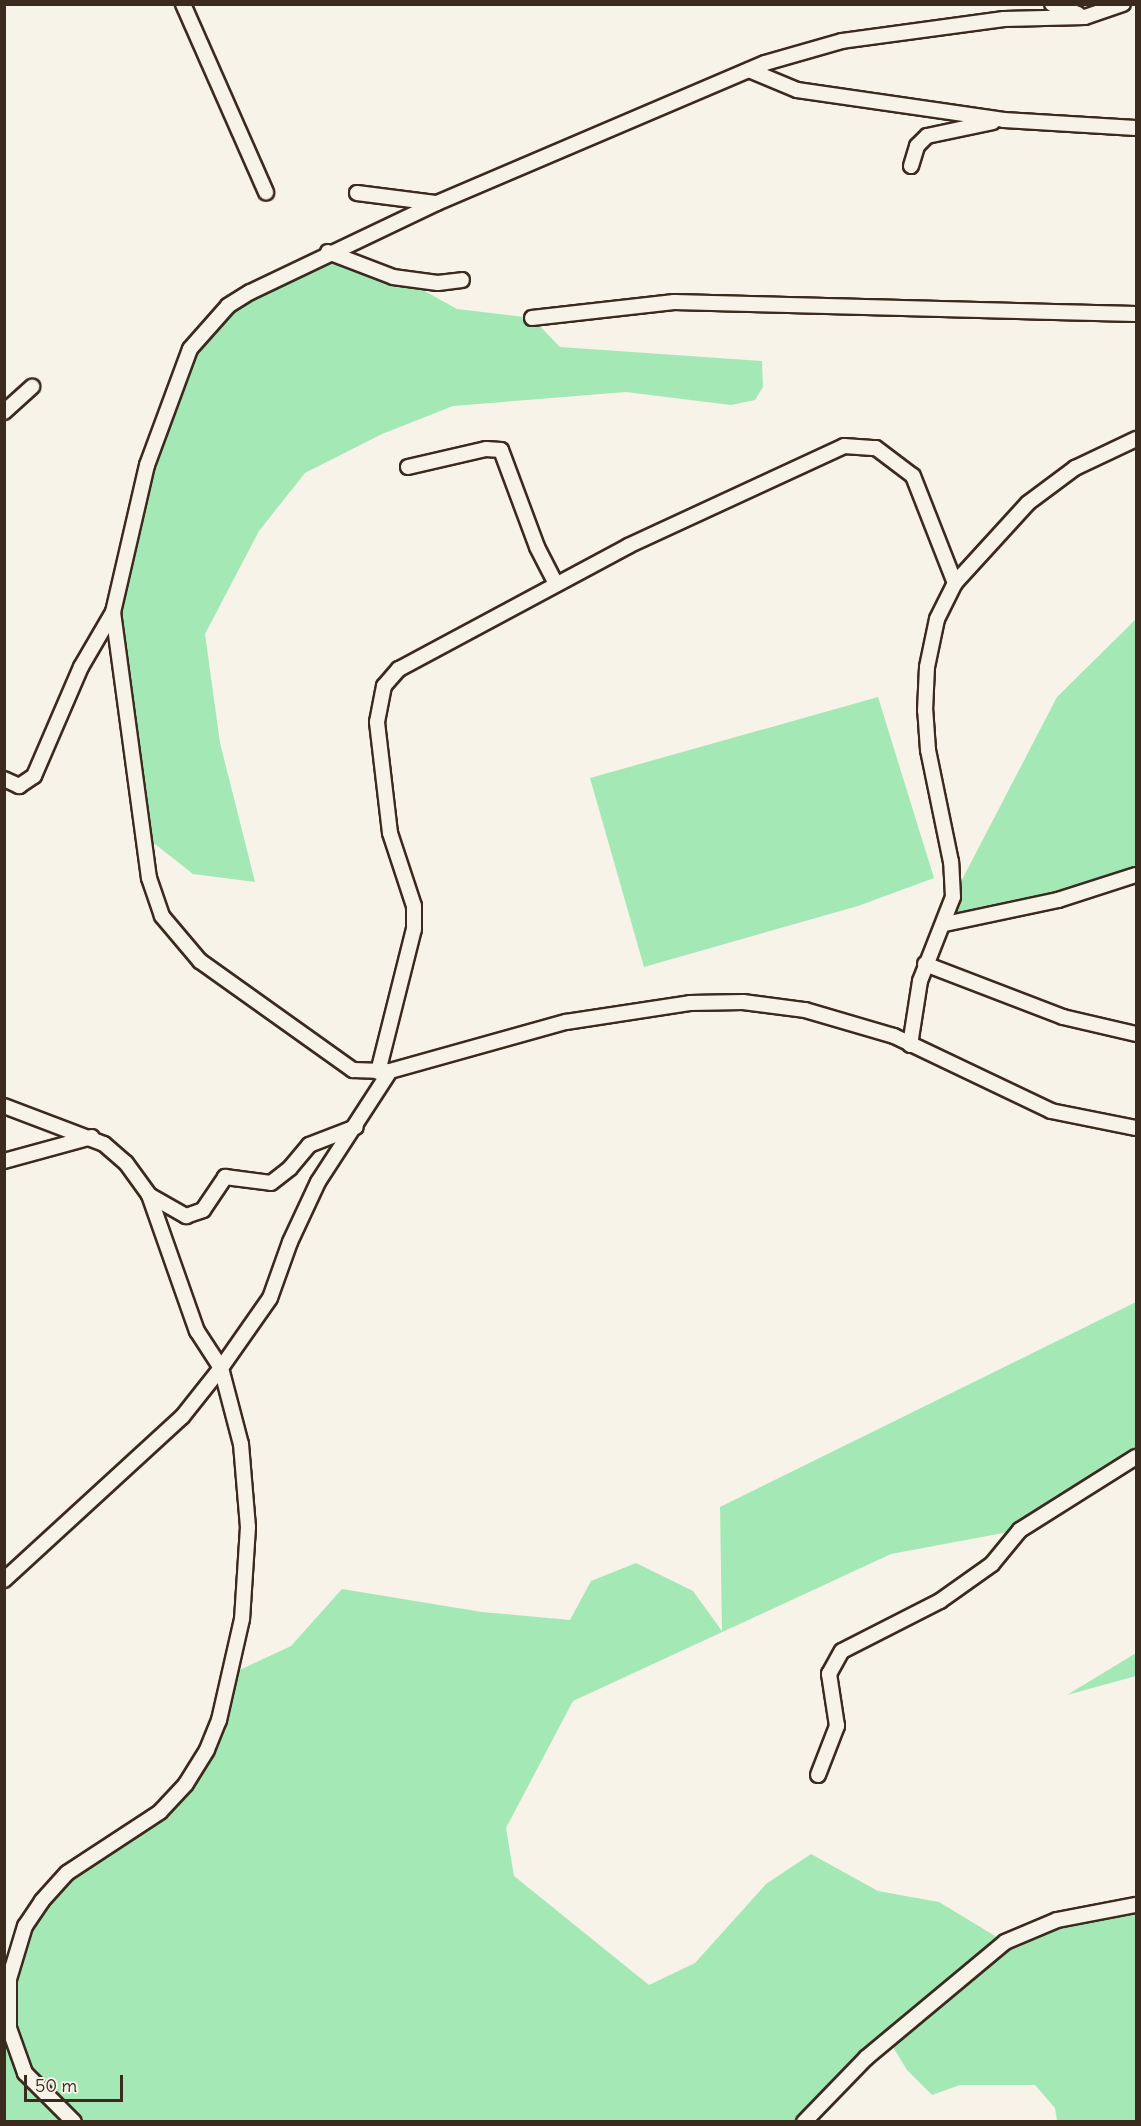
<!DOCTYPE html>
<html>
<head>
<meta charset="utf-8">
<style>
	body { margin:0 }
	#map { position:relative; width:1141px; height:2126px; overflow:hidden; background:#f7f3e8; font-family:Delius,sans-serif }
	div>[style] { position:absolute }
	.green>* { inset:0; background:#a4e9b5 }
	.roads { filter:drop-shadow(2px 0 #3b2a1e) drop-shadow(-2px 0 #3b2a1e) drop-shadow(0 2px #3b2a1e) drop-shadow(0 -2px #3b2a1e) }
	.street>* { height:14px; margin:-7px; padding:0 7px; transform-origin:7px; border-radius:7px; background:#f7f3e8 }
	span { translate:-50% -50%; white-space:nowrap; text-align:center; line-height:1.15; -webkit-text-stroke:6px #f7f3e8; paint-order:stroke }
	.frame { position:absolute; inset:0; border:6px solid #3b2a1e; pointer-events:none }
	.scale { position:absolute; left:24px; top:2075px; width:99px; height:27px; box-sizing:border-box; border:3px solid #3b2a1e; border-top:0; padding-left:8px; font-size:18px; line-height:21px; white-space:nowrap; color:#3b2a1e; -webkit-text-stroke:4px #f7f3e8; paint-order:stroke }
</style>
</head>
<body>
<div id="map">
	<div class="green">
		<div style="clip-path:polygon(325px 249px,401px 278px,457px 309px,532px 318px,560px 347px,762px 361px,763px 387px,755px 400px,731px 405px,626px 392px,453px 406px,382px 434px,305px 473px,259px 531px,205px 634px,220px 743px,255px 882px,193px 874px,141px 833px,109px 621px,123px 545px,203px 325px)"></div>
		<div style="clip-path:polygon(1136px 619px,1136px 875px,945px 924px,953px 897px,1057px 697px)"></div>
		<div style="clip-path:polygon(878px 697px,934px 878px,858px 906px,644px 967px,590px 778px)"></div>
		<div style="clip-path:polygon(1136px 1302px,1136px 1457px,1020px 1530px,891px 1554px,573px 1701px,506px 1828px,514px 1876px,649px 1985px,695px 1963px,766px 1884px,811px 1854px,878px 1891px,939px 1902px,1005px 1942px,1057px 1920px,1136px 1905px,1136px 2121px,1057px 2121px,1055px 2108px,1035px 2085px,960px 2085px,932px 2095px,907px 2070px,888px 2039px,804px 2121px,5px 2122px,4px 2028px,9px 1979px,25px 1926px,67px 1873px,160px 1812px,207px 1750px,229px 1675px,291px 1646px,342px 1589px,482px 1612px,570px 1620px,591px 1581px,636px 1563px,693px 1591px,722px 1631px,720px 1507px)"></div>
		<div style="clip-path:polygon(1136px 1653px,1136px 1676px,1067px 1695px)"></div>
	</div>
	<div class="roads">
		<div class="street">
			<div style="left:183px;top:4px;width:206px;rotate:66.2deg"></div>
			<div style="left:1052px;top:4px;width:28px;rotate:21deg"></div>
			<div style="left:1123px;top:4px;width:40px;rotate:161.1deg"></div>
			<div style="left:1085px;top:17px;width:81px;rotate:178.6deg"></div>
			<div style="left:1004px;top:19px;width:163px;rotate:172.3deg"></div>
			<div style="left:842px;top:41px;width:80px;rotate:164.1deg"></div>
			<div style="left:765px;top:63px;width:357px;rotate:156.9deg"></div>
			<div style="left:437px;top:203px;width:207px;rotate:154.5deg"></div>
			<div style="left:250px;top:292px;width:26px;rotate:148deg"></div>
			<div style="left:228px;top:306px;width:57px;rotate:131.5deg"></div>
			<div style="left:190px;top:349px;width:124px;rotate:110.3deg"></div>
			<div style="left:147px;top:465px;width:151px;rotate:103deg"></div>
			<div style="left:113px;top:612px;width:268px;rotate:82.3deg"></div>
			<div style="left:149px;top:878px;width:40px;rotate:71.1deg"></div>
			<div style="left:162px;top:916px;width:59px;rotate:49.8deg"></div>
			<div style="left:200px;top:961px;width:188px;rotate:35.5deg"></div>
			<div style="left:353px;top:1070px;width:37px;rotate:2deg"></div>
			<div style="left:390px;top:1071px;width:183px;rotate:-15.6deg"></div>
			<div style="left:566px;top:1022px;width:125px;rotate:-8.7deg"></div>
			<div style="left:690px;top:1003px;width:53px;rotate:-1.1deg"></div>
			<div style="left:743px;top:1002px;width:63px;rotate:7.4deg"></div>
			<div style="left:805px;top:1010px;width:93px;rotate:16.3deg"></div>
			<div style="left:894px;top:1036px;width:174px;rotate:25.5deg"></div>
			<div style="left:1051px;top:1111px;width:87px;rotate:11.3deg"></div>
			<div style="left:749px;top:70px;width:52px;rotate:22.6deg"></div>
			<div style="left:797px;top:90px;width:209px;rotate:8.2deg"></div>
			<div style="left:1004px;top:120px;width:132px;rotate:3.5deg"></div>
			<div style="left:911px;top:166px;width:21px;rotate:-73deg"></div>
			<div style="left:917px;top:146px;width:14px;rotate:-45deg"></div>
			<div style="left:927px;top:136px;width:67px;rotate:-12deg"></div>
			<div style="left:357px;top:193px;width:79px;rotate:7.3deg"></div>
			<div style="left:328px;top:252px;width:70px;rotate:21deg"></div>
			<div style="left:393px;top:277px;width:45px;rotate:7.6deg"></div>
			<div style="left:438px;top:283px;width:24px;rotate:-7deg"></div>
			<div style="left:532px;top:318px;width:143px;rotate:-6.4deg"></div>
			<div style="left:674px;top:302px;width:462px;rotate:1.5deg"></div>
			<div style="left:4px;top:412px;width:38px;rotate:-42deg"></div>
			<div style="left:408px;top:467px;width:80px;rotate:-13deg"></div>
			<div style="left:486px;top:449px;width:15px;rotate:4deg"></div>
			<div style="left:501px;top:450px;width:103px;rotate:69.6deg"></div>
			<div style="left:537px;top:547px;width:42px;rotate:62.8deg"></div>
			<div style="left:4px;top:779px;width:17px;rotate:25deg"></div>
			<div style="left:19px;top:786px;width:18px;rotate:-34deg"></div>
			<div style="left:34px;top:776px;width:119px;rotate:-66.7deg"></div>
			<div style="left:81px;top:667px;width:64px;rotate:-59.8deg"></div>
			<div style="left:945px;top:924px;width:116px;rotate:-12deg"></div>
			<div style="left:1058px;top:900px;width:82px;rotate:-17.8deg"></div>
			<div style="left:925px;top:964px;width:148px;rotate:21deg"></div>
			<div style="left:1063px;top:1017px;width:75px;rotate:13.1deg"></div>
			<div style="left:910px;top:1045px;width:65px;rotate:-81.1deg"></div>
			<div style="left:920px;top:981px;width:90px;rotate:-68.6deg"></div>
			<div style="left:953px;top:897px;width:35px;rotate:-93deg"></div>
			<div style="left:951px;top:862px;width:114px;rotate:-101.6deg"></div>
			<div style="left:928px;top:750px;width:39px;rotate:-94deg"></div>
			<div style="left:925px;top:711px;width:44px;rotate:-87.4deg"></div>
			<div style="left:927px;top:667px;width:49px;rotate:-78.2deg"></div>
			<div style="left:937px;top:619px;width:40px;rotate:-63.4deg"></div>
			<div style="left:955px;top:583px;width:108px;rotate:-47.6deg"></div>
			<div style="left:1028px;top:503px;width:59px;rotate:-36.7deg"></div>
			<div style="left:1075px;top:468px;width:68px;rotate:-25.4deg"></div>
			<div style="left:378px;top:1072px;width:147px;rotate:-75.9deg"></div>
			<div style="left:414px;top:929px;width:23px;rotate:-90deg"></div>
			<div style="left:414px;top:906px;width:77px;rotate:-108.2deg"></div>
			<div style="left:390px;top:833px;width:112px;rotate:-96.7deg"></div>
			<div style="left:377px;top:722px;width:37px;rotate:-79deg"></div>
			<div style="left:384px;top:686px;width:23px;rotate:-49deg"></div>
			<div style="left:399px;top:669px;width:260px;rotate:-28.2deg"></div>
			<div style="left:628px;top:546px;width:238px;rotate:-24.8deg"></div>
			<div style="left:844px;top:446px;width:32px;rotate:4deg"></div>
			<div style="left:876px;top:448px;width:46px;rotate:37.1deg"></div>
			<div style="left:913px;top:476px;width:115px;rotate:68.6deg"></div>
			<div style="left:4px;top:1106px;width:107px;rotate:20.8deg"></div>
			<div style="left:104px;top:1144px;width:29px;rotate:41deg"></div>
			<div style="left:126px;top:1163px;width:39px;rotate:54deg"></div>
			<div style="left:149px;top:1195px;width:144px;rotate:70.6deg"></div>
			<div style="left:197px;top:1331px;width:44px;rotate:57deg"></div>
			<div style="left:221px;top:1368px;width:79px;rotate:75.3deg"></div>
			<div style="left:241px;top:1444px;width:83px;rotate:85.2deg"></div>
			<div style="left:248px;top:1527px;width:92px;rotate:93.7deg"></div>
			<div style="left:242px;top:1619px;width:104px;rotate:102.8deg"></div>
			<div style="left:219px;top:1720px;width:32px;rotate:112deg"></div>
			<div style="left:207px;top:1750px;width:40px;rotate:122deg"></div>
			<div style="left:186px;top:1784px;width:38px;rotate:133deg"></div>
			<div style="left:160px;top:1812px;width:111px;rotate:146.7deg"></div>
			<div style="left:67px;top:1873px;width:38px;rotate:132deg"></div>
			<div style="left:42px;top:1901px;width:30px;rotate:124deg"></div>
			<div style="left:25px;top:1926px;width:55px;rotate:106.8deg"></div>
			<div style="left:9px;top:1979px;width:49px;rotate:90deg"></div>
			<div style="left:9px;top:2028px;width:48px;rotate:70.4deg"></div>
			<div style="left:25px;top:2073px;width:69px;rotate:45deg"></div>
			<div style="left:4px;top:1161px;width:91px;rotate:-15.3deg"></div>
			<div style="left:149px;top:1195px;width:43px;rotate:29.6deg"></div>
			<div style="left:186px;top:1216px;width:18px;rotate:-19deg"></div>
			<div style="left:203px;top:1210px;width:40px;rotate:-56deg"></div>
			<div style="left:225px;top:1177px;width:46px;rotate:7.4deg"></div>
			<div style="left:271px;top:1183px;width:24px;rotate:-38deg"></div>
			<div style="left:290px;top:1168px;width:30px;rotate:-50deg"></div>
			<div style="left:309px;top:1145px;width:50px;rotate:-21deg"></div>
			<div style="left:4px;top:1580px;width:241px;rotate:-42.5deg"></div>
			<div style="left:182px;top:1417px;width:63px;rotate:-51.5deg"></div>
			<div style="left:221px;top:1368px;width:85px;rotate:-55deg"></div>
			<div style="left:270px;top:1298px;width:59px;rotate:-70.3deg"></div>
			<div style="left:290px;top:1242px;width:66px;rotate:-65deg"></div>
			<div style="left:318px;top:1182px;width:132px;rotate:-57deg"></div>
			<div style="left:818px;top:1775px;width:53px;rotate:-68.8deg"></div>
			<div style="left:837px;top:1726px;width:53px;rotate:-98.7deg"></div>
			<div style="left:829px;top:1674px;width:26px;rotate:-61deg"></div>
			<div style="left:842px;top:1651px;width:110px;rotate:-27deg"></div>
			<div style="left:940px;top:1601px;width:64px;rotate:-35.4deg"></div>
			<div style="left:992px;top:1564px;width:44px;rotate:-50.5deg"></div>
			<div style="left:1020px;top:1530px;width:137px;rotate:-32.2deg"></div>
			<div style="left:804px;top:2122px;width:89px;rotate:-45.9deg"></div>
			<div style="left:866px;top:2058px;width:181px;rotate:-39.8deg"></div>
			<div style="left:1005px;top:1942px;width:56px;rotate:-22.9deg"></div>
			<div style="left:1057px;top:1920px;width:80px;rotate:-10.8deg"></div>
		</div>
	</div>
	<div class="frame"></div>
	<div class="scale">50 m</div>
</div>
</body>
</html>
